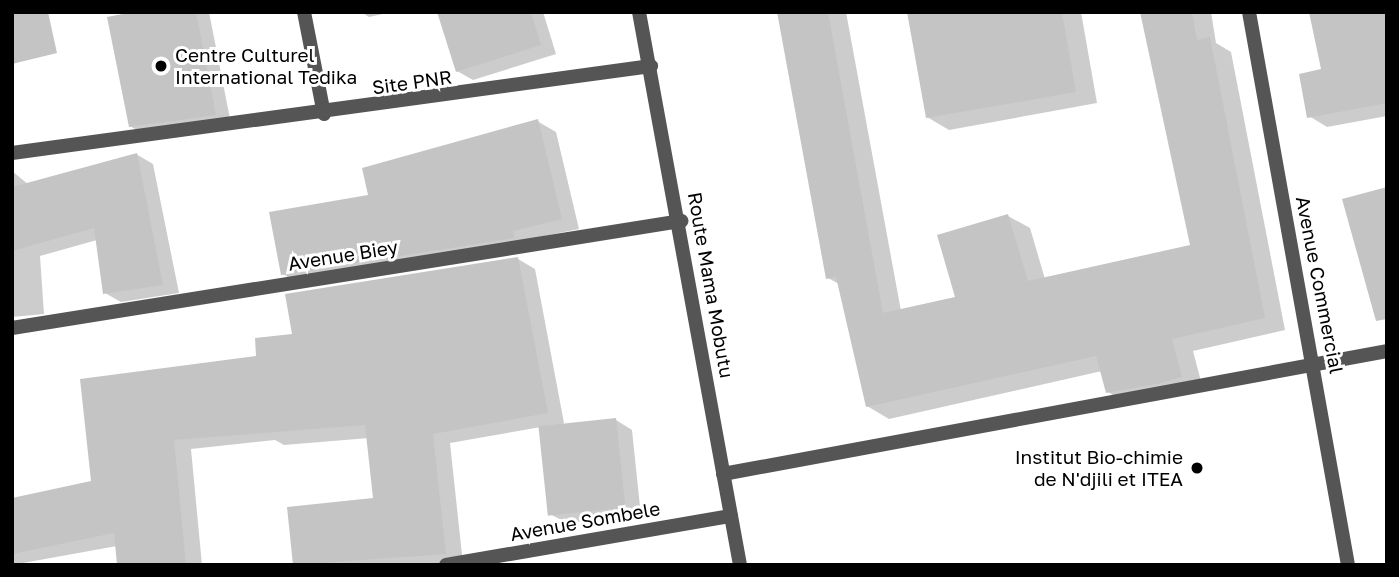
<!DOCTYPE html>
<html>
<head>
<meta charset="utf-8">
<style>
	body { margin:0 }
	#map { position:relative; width:1399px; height:577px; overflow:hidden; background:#fff; font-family:"Golos Text",sans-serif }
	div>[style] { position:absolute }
	.shadow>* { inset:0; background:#0003 }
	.building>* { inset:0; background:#c4c4c4; transform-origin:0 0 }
	.minor>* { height:14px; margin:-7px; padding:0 7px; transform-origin:7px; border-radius:7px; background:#555 }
	.tertiary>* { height:14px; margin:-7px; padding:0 7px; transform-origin:7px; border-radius:7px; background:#555 }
	.dots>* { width:19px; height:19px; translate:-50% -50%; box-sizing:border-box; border:4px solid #fff; border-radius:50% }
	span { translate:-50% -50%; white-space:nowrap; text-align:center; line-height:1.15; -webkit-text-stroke:6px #fff; paint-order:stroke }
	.poi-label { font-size:19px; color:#000 }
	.left { translate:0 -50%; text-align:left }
	.right { translate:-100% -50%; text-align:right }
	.street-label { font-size:19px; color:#000 }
	.frame { position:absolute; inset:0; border:14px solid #000; pointer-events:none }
</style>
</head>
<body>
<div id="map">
	<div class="shadow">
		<div style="clip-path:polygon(142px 12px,209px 12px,231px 124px,147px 136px,130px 126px)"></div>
		<div style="clip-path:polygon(361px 12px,392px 12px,369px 17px)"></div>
		<div style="clip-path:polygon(438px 12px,543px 12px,556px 54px,473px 80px,457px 71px)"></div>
		<div style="clip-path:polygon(779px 12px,846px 12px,901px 311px,957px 299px,1008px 216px,1030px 228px,1045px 279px,1192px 246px,1141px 12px,1211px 12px,1216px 43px,1231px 52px,1285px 330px,1193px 351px,1203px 389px,1130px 405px,1108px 392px,1102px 371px,889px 419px,867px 406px,839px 284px,828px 278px)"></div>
		<div style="clip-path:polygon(909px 12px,1081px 12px,1097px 103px,949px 130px,927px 117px)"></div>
		<div style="clip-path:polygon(1387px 12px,1387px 116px,1327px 127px,1309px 116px)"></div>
		<div style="clip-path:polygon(537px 121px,556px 132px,579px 229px,301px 285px,283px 274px,370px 196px)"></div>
		<div style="clip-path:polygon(136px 154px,153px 164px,179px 293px,121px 302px,105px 293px,97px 240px,40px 256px,44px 314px,12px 317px,12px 171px,29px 185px)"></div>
		<div style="clip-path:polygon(518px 259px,535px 269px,564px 423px,557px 427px,616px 420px,632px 430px,641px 516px,567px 523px,550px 514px,541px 427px,450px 443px,463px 564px,294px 565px,375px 500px,369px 438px,284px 445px,275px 440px,191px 449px,202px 565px,119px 565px,117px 546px,12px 565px,12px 499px,93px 483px,294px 335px)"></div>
	</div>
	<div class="building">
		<div style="clip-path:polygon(12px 12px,48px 12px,57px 53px,12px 64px)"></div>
		<div style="clip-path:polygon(133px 12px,196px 12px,216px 115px,129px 127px,107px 17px)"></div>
		<div style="clip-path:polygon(437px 12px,531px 12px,541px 45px,456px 72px)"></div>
		<div style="clip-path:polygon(777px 12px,828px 12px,883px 313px,955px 297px,937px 235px,1008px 214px,1028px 281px,1190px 245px,1140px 12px,1192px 12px,1197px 40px,1210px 37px,1265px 318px,1172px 339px,1182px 377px,1157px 384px,1106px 393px,1096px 356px,866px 407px,836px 277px,826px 279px)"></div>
		<div style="clip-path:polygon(907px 12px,1062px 12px,1076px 92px,926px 118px)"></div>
		<div style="clip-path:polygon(1309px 12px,1387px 12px,1387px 103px,1307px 118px,1299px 74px,1321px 69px)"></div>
		<div style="clip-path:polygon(538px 119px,562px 219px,513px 231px,514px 238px,281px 275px,269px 212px,368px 195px,362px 168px)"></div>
		<div style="clip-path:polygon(137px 153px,163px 285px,103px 294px,94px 228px,12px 251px,12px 187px)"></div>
		<div style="clip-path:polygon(1387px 187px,1387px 319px,1376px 321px,1342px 199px)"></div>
		<div style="clip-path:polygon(518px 257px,548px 413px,433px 434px,446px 554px,293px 565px,287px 507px,373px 498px,365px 425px,174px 440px,186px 565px,117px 565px,114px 533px,12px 554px,12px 498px,91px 481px,80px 379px,256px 356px,255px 338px,292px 334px,285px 294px)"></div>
		<div style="left:616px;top:418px;width:90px;height:78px;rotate:84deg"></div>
	</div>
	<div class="minor">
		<div style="left:304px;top:12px;width:104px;rotate:78.9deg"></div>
		<div style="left:1249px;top:12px;width:562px;rotate:79.85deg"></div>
		<div style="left:12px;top:153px;width:645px;rotate:-7.75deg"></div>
		<div style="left:12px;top:328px;width:678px;rotate:-9.09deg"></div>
		<div style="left:723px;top:474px;width:675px;rotate:-10.49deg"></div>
		<div style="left:446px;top:565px;width:289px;rotate:-9.8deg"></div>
	</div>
	<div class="tertiary">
		<div style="left:639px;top:12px;width:562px;rotate:79.65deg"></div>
	</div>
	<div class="dots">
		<div style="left:161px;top:66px;background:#000"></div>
		<div style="left:1197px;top:468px;background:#000"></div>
	</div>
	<div class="poi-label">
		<span class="left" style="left:175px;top:66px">Centre Culturel<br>International Tedika</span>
		<span class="right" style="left:1183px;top:468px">Institut Bio-chimie<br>de N'djili et ITEA</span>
	</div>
	<div class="street-label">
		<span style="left:412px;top:82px;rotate:-8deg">Site PNR</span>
		<span style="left:343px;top:255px;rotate:-9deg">Avenue Biey</span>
		<span style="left:711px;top:285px;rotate:80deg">Route Mama Mobutu</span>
		<span style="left:1320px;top:285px;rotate:79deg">Avenue Commercial</span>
		<span style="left:585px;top:521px;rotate:-10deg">Avenue Sombele</span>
	</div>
	<div class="frame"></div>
</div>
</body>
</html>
